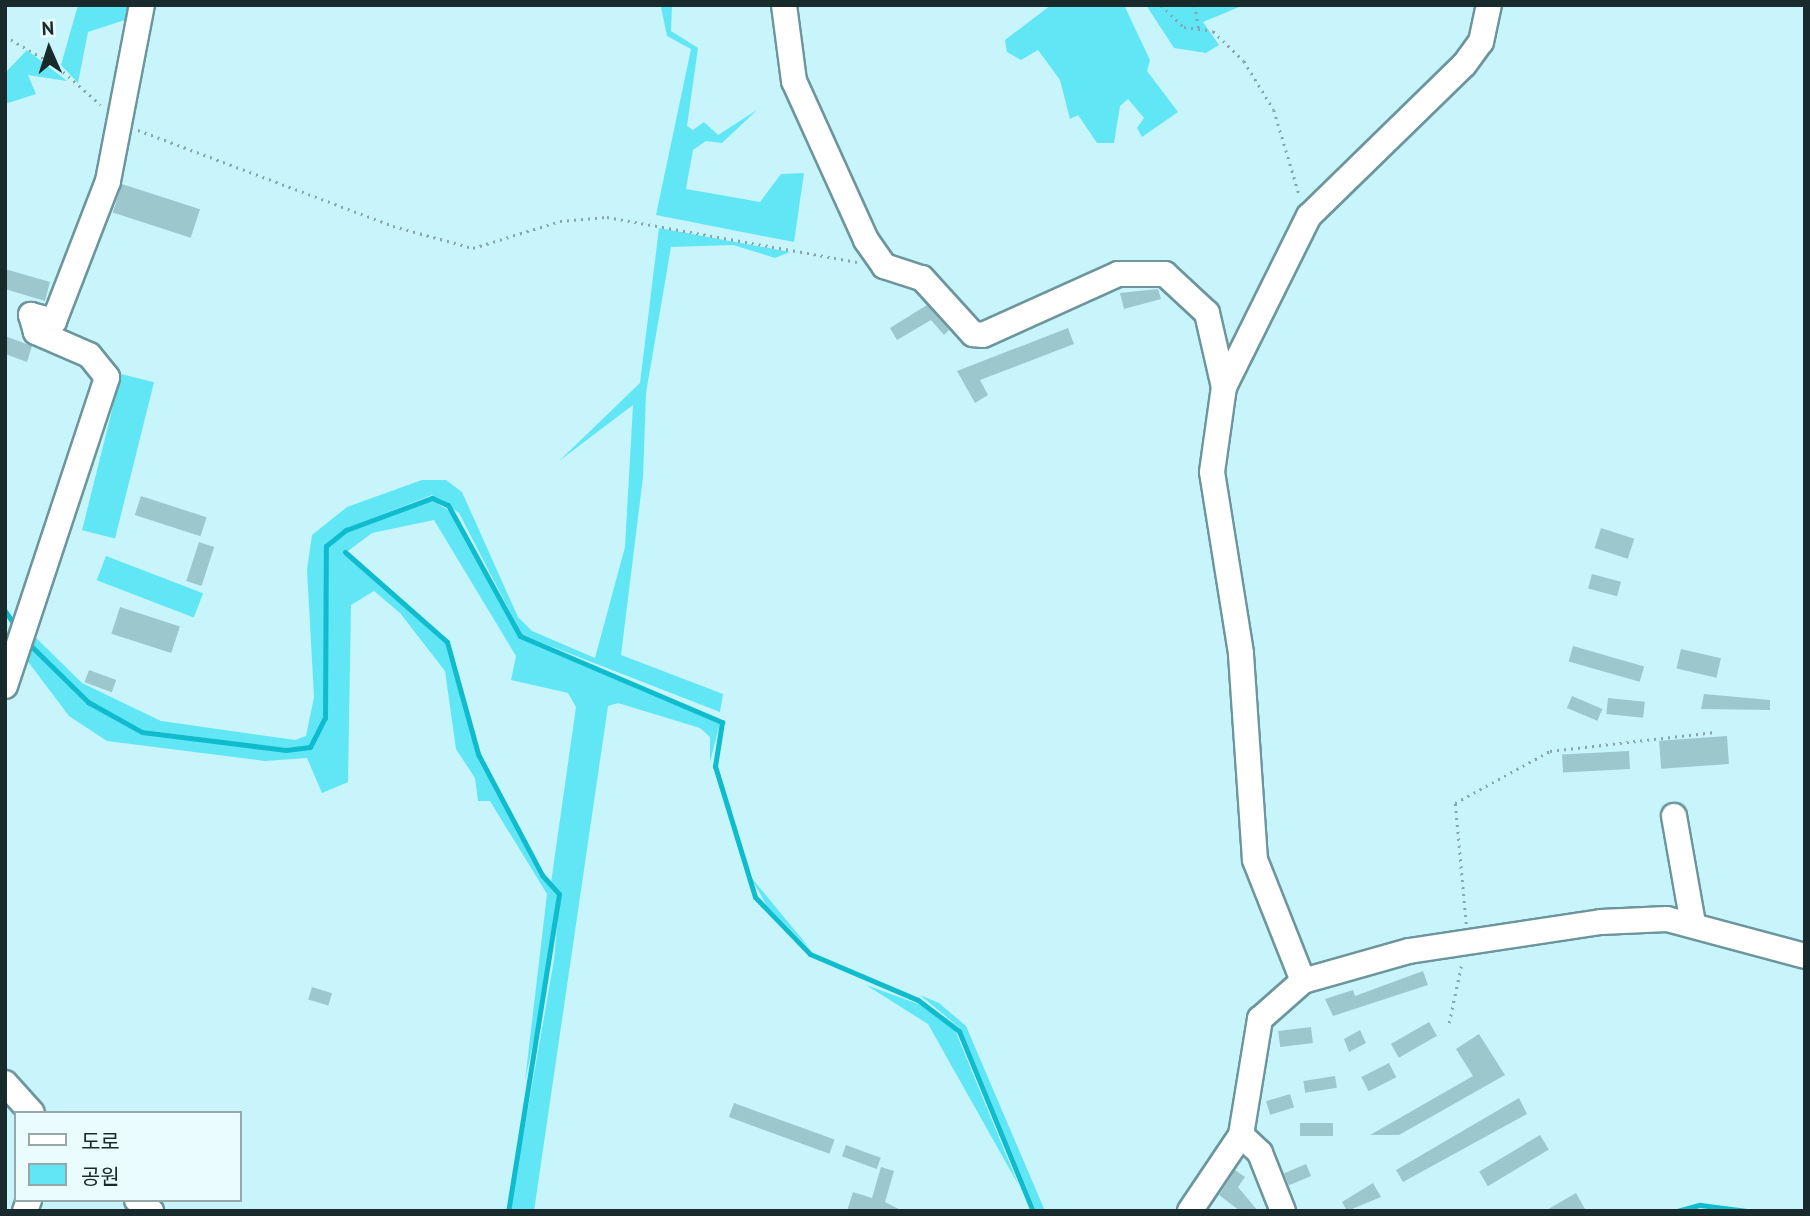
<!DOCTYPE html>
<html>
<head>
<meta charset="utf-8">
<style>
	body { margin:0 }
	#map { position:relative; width:1810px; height:1216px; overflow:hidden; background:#c8f5fb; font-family:"PT Sans","Noto Sans KR",sans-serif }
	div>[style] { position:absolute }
	.green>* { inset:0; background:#61e6f6; transform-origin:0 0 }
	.stream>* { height:5px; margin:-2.5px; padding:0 2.5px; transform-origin:2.5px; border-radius:2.5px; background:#0ebccd }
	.building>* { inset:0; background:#9cc7cd; transform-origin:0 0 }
	.path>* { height:2.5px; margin-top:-1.25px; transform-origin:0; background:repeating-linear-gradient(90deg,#85a7ac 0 2px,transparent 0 7px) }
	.roads { filter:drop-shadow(2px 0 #6c969c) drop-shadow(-2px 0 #6c969c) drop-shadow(0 2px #6c969c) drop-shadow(0 -2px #6c969c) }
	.minor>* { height:24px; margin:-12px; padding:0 12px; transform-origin:12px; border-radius:12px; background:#fff }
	span { translate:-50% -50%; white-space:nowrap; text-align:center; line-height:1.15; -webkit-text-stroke:5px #ebfcff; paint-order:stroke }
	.frame { position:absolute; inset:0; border:7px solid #192a2d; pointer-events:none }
	.legend { position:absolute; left:14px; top:1111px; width:228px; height:91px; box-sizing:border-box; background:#ebfcff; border:2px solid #97a8ab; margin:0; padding:9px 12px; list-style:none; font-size:21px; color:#192a2d }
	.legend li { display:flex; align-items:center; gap:14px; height:35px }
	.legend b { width:35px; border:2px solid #97a8ab }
	.north { position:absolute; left:14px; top:14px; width:70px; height:70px; -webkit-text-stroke:5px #ebfcff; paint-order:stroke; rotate:357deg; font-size:19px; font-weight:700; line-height:28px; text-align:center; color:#192a2d }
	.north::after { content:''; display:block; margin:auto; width:24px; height:32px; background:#192a2d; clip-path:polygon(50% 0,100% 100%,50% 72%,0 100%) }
</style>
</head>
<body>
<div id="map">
	<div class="green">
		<div style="clip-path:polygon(78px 5px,137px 5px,134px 17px,88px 32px,78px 83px,61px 65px)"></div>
		<div style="clip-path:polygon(672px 5px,671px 31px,698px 48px,687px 126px,693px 130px,704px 122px,718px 135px,757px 110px,722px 143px,706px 141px,693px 150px,686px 189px,760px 202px,781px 174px,804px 173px,794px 242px,656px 215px,691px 49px,667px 36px,661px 7px)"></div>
		<div style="clip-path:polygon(1051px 5px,1124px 5px,1150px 60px,1147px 71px,1178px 112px,1142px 137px,1137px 128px,1144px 118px,1128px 99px,1120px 106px,1114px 143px,1097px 143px,1078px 115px,1070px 119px,1060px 80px,1038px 50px,1021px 60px,1007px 52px,1005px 40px)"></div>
		<div style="clip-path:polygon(1146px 5px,1244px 5px,1203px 22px,1219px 45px,1206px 53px,1174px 48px)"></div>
		<div style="clip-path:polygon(27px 50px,67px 81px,28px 75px,36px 94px,5px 104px,5px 73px)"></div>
		<div style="clip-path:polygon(659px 228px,790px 252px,775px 258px,733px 245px,671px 247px,646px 393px,643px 477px,621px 655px,723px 694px,720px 712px,522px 635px,459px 513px,432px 495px,345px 529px,325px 545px,324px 718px,310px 746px,286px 748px,143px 730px,89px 701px,28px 640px,31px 633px,82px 683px,161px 721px,295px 740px,306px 736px,314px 697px,307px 570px,312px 535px,347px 507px,422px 480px,446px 480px,462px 492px,518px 617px,532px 631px,595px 658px,625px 547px,633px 405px,559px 461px,640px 383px)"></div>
		<div style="left:121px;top:374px;width:34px;height:161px;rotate:14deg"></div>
		<div style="clip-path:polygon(432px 500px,456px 515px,519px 638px,720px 723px,710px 762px,710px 737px,700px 728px,618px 703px,608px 706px,534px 1211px,510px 1211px,554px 960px,560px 894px,551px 883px,576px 707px,568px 693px,511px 680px,516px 656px,434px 520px,372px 533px,344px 554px,445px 643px,477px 755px,540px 876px,557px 895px,551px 960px,525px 1081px,547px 894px,490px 801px,478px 801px,475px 778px,456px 749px,445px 671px,400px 613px,374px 591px,351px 605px,348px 782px,322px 793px,307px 758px,265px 761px,107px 741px,69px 716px,20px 651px,23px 641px,87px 704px,142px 734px,286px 752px,311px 749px,327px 718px,328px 547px,347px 532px)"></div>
		<div style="left:106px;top:556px;width:104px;height:26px;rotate:21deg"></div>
		<div style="clip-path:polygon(750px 876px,811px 950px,767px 906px)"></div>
		<div style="clip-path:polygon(866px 985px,924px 1006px,955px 1030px,1018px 1184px,928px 1024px)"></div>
		<div style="clip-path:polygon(920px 995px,939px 1003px,966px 1026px,1045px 1211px,1036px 1211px,961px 1029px)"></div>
	</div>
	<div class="stream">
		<div style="left:345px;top:552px;width:136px;rotate:41.4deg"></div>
		<div style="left:447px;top:642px;width:116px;rotate:74.5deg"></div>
		<div style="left:478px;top:754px;width:137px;rotate:62.1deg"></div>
		<div style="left:542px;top:875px;width:25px;rotate:48deg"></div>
		<div style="left:559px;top:894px;width:321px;rotate:99.1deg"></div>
		<div style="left:5px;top:611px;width:21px;rotate:55deg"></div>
		<div style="left:27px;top:642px;width:86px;rotate:44.5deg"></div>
		<div style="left:88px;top:702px;width:62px;rotate:29.1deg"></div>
		<div style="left:142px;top:732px;width:145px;rotate:7.1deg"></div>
		<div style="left:286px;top:750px;width:24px;rotate:-7deg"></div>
		<div style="left:310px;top:747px;width:33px;rotate:-63deg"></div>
		<div style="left:325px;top:718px;width:172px;rotate:-89.7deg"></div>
		<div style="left:326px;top:546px;width:26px;rotate:-39deg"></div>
		<div style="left:346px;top:530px;width:92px;rotate:-20.4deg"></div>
		<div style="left:432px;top:498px;width:17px;rotate:24deg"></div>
		<div style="left:448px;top:505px;width:149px;rotate:61.2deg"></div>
		<div style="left:520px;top:636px;width:220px;rotate:23.1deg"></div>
		<div style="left:722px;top:722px;width:45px;rotate:99deg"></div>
		<div style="left:715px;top:766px;width:137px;rotate:73deg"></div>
		<div style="left:755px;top:897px;width:79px;rotate:46deg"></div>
		<div style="left:810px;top:954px;width:117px;rotate:23.1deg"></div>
		<div style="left:918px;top:1000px;width:51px;rotate:37.1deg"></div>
		<div style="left:959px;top:1031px;width:195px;rotate:67.7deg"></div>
		<div style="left:1677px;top:1211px;width:24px;rotate:-15deg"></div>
		<div style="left:1700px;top:1205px;width:47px;rotate:7.3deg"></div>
	</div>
	<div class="building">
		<div style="left:122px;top:184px;width:82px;height:30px;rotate:18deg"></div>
		<div style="clip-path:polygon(5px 269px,50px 282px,45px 301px,5px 289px)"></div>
		<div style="clip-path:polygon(1158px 289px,1161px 299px,1124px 309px,1120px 293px)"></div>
		<div style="clip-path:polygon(927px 305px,949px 330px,944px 335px,931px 320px,897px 340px,890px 328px)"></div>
		<div style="clip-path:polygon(1068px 328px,1074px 344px,980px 380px,988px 395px,975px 403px,957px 371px)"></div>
		<div style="clip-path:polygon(5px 336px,32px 346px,27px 362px,5px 354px)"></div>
		<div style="left:141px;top:496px;width:69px;height:20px;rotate:18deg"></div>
		<div style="left:1601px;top:528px;width:35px;height:21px;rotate:18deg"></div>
		<div style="left:199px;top:542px;width:16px;height:41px;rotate:18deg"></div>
		<div style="left:1592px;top:574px;width:30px;height:15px;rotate:15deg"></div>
		<div style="left:120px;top:607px;width:63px;height:28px;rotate:18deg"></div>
		<div style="left:1573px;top:646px;width:74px;height:16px;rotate:16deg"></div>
		<div style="left:1681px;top:649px;width:41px;height:20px;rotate:13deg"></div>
		<div style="left:89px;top:670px;width:29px;height:13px;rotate:20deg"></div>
		<div style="clip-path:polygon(1704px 694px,1770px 700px,1770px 710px,1701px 709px)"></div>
		<div style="left:1572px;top:696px;width:33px;height:13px;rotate:23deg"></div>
		<div style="left:1608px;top:698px;width:37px;height:16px;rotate:6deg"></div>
		<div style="left:1727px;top:736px;width:28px;height:68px;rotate:86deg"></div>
		<div style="left:1629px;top:751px;width:18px;height:67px;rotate:87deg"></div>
		<div style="clip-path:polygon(1423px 971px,1428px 985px,1333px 1016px,1325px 999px,1353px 990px,1355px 996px)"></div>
		<div style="left:312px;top:987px;width:21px;height:13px;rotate:17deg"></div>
		<div style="left:1429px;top:1022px;width:16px;height:44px;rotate:60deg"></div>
		<div style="left:1311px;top:1027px;width:16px;height:33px;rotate:83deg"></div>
		<div style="clip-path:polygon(1360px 1030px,1366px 1043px,1349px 1052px,1344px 1039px)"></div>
		<div style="clip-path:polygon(1479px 1034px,1505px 1075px,1399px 1135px,1370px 1135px,1473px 1076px,1456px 1049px)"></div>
		<div style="left:1389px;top:1063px;width:16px;height:31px;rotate:63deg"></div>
		<div style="left:1335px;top:1076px;width:12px;height:32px;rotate:81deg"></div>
		<div style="left:1290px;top:1094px;width:14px;height:25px;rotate:73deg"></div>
		<div style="clip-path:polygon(1519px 1098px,1527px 1114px,1403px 1182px,1396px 1170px)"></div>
		<div style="left:734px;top:1103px;width:107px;height:15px;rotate:20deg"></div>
		<div style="left:1333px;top:1123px;width:13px;height:33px;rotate:90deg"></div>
		<div style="left:1540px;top:1135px;width:17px;height:71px;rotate:59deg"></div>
		<div style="left:846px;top:1145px;width:37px;height:12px;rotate:20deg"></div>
		<div style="left:1306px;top:1164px;width:13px;height:24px;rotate:67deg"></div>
		<div style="clip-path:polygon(881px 1167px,894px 1171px,885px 1202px,903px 1211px,847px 1211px,853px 1192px,872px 1198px)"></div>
		<div style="clip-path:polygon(1235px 1170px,1245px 1177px,1238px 1187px,1258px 1211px,1240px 1211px,1219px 1195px)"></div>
		<div style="clip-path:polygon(1373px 1183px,1381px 1197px,1347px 1211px,1342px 1202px)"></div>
		<div style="clip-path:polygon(1576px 1193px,1586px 1211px,1545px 1211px)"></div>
	</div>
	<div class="path">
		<div style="left:1161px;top:5px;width:32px;rotate:44deg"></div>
		<div style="left:1184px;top:27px;width:29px;rotate:8deg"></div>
		<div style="left:1213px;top:31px;width:43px;rotate:44.1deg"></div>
		<div style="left:1244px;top:61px;width:57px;rotate:58.5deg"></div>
		<div style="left:1274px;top:110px;width:91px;rotate:73.4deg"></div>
		<div style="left:1195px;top:5px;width:24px;rotate:81deg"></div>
		<div style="left:5px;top:36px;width:61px;rotate:30.3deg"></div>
		<div style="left:58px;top:67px;width:57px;rotate:41.5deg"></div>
		<div style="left:138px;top:130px;width:272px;rotate:20.6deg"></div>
		<div style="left:393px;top:226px;width:83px;rotate:15.4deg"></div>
		<div style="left:473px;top:248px;width:91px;rotate:-17.2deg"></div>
		<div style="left:560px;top:221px;width:47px;rotate:-4.9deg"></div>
		<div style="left:607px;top:217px;width:254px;rotate:10.2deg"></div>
		<div style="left:1466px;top:924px;width:121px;rotate:-95.2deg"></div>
		<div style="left:1455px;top:803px;width:108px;rotate:-28.7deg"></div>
		<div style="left:1550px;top:751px;width:166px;rotate:-6.6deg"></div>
		<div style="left:1449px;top:1023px;width:62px;rotate:-78deg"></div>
	</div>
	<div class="roads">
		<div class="minor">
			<div style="left:784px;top:5px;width:77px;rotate:82.5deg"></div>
			<div style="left:794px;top:81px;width:175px;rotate:65.6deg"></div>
			<div style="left:866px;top:240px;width:32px;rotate:55deg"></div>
			<div style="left:884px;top:266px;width:40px;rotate:18deg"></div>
			<div style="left:922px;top:278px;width:76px;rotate:47.7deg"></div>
			<div style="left:973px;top:334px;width:10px;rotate:6deg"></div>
			<div style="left:983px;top:335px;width:148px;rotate:-24.3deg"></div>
			<div style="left:1118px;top:274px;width:47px"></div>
			<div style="left:1165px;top:274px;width:57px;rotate:42.9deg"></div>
			<div style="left:1207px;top:313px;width:76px;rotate:77.1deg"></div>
			<div style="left:5px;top:686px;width:325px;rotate:-71.7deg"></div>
			<div style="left:107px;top:377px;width:28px;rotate:-129deg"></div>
			<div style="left:89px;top:355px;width:58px;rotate:-156.5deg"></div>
			<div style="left:36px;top:332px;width:18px;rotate:-106deg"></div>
			<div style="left:31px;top:315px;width:24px;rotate:15deg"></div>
			<div style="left:54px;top:321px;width:150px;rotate:-68.9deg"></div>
			<div style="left:108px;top:181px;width:179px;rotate:-79.1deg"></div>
			<div style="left:1674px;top:816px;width:110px;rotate:80deg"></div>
			<div style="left:1303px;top:981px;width:130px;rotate:-111.6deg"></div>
			<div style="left:1255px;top:860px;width:207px;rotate:-93.9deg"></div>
			<div style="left:1241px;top:653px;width:183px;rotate:-99.1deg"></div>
			<div style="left:1212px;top:472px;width:86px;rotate:-82deg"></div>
			<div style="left:1224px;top:387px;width:191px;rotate:-63.6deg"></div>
			<div style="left:1309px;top:216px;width:216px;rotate:-44.3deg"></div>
			<div style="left:1464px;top:65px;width:29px;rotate:-54deg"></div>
			<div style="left:1481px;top:42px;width:38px;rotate:-78deg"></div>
			<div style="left:5px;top:1083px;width:40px;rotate:48deg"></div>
			<div style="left:1241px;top:1135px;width:26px;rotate:43deg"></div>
			<div style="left:1260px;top:1153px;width:62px;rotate:68.4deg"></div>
			<div style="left:137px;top:1200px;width:18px;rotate:38deg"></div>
			<div style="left:25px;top:1211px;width:12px;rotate:-70deg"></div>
			<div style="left:1190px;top:1211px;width:92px;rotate:-56.1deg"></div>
			<div style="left:1241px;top:1135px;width:118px;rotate:-80.7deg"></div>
			<div style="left:1260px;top:1019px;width:57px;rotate:-41.5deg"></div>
			<div style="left:1303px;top:981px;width:110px;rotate:-15.8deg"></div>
			<div style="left:1409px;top:951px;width:194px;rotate:-8.6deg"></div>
			<div style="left:1601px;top:922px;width:66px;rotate:-2.6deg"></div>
			<div style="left:1667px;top:919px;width:143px;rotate:15deg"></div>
		</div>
	</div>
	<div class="frame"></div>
	<ul class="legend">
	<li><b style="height:9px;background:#fff"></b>도로</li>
	<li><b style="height:19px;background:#61e6f6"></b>공원</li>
	</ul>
	<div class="north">N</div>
</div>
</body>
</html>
